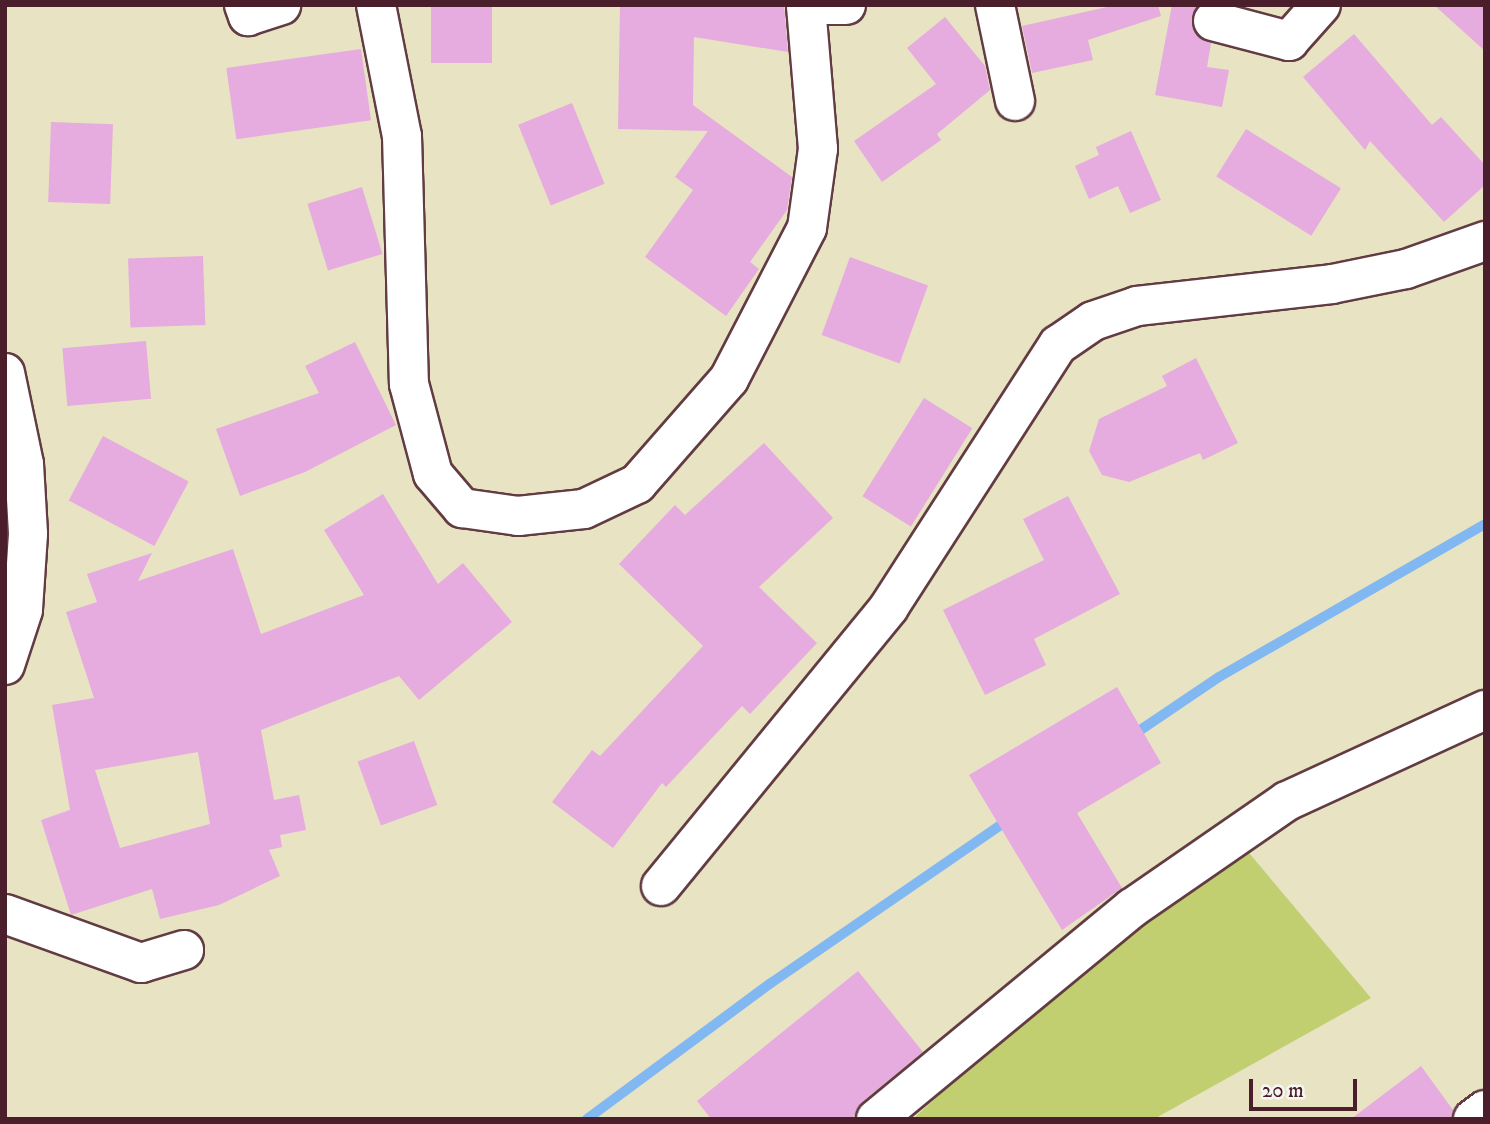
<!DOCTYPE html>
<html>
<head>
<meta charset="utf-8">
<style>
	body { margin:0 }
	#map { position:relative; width:1490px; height:1124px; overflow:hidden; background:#e8e3c3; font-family:"IM FELL DW Pica",serif }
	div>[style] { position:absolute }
	.green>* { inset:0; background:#c1cf71 }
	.stream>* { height:10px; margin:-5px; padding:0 5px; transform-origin:5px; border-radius:5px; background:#82b8f1 }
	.building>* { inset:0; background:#e6abdf; transform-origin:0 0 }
	.roads { filter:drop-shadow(2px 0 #623c42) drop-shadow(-2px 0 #623c42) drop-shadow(0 2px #623c42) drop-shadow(0 -2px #623c42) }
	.minor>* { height:38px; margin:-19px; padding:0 19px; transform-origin:19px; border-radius:19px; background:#fff }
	span { translate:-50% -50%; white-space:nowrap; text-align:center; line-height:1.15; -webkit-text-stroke:7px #f6f6f2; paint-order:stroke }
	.frame { position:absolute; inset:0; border:7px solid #4a1f2b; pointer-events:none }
	.scale { position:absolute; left:1249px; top:1079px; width:108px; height:32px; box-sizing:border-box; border:4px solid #4a1f2b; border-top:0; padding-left:9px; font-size:21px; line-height:24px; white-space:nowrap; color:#4a1f2b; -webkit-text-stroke:5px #f6f6f2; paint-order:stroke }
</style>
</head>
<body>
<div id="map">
	<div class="green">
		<div style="clip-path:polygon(1228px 828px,1371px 998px,1154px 1119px,913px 1119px)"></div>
	</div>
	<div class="stream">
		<div style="left:1130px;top:737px;width:107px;rotate:-34deg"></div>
		<div style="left:1219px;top:677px;width:307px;rotate:-29.9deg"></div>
		<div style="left:587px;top:1119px;width:229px;rotate:-36.5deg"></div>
		<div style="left:771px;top:983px;width:290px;rotate:-34.5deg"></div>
	</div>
	<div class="building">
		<div style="left:431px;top:5px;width:61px;height:58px"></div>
		<div style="clip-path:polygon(620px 5px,784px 5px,788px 52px,694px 37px,693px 105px,792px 177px,787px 210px,750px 262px,759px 269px,726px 316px,645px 257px,693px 190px,675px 177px,708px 131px,618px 129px)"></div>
		<div style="clip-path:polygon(1116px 5px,1158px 5px,1161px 16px,1088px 40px,1093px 60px,1032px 73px,1022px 26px)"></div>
		<div style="clip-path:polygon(1172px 5px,1198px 5px,1192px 26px,1211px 43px,1207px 67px,1229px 70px,1222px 107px,1155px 95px)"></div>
		<div style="clip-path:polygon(1434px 5px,1485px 5px,1485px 51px)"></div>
		<div style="clip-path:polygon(945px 17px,985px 66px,990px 90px,937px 134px,941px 140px,882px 182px,854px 141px,936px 84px,907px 48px)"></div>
		<div style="clip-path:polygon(1354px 34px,1432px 125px,1441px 117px,1485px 165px,1485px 185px,1444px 222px,1370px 141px,1365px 150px,1303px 77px)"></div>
		<div style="left:361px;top:49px;width:72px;height:136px;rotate:82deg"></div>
		<div style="left:572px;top:103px;width:87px;height:58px;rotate:68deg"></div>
		<div style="left:51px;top:122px;width:62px;height:80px;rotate:2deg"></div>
		<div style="left:1246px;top:129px;width:112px;height:56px;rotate:32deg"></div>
		<div style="clip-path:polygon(1131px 131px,1161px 200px,1130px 213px,1118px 186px,1089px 199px,1075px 166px,1099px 155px,1096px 147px)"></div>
		<div style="left:362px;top:187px;width:70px;height:57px;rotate:73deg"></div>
		<div style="left:203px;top:256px;width:69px;height:75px;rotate:88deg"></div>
		<div style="left:850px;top:257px;width:83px;height:83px;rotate:20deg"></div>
		<div style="left:146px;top:341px;width:58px;height:84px;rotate:85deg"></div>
		<div style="clip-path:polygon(355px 342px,396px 425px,305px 472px,240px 496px,216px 429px,319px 393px,305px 366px)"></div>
		<div style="clip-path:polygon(1196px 358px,1238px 443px,1203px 460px,1200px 453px,1129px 482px,1102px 475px,1089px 451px,1099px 419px,1167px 386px,1162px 376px)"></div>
		<div style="left:924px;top:398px;width:57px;height:116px;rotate:32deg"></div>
		<div style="left:103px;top:436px;width:97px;height:73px;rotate:28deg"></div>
		<div style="clip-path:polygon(764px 443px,833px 518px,759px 587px,817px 643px,750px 714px,742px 706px,666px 787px,662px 783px,613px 848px,552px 802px,592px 750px,600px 756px,703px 646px,619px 564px,675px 505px,685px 515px)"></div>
		<div style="clip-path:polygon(evenodd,383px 494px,438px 584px,463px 563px,512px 622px,419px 700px,399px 676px,261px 730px,274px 800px,299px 795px,306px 830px,280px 835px,282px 847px,269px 850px,280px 876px,219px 905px,160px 919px,152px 889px,71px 915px,41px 820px,70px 810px,52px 705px,94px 698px,66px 612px,97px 602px,87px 574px,152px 553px,138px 581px,233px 549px,261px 634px,364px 595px,324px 530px,383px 494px,198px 752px,210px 824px,120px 848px,95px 770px,198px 752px)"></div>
		<div style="clip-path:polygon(1068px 496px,1120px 594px,1034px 639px,1046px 665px,985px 695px,943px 610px,1044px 560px,1023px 519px)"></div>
		<div style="clip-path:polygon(1117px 687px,1161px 763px,1077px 813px,1122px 888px,1062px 930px,969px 775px)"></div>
		<div style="left:414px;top:741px;width:68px;height:60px;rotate:70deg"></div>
		<div style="clip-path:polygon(858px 971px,923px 1052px,862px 1102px,852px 1119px,711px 1119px,697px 1101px)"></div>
		<div style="clip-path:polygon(1421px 1066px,1453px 1110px,1452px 1119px,1351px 1119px)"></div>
	</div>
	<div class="roads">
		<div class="minor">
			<div style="left:244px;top:5px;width:12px;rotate:70deg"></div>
			<div style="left:248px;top:16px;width:35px;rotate:-18deg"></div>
			<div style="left:376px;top:5px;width:134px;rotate:78.8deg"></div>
			<div style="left:402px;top:136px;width:248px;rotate:88.4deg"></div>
			<div style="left:409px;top:384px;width:93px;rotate:75.1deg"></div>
			<div style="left:433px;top:474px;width:45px;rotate:49.5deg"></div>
			<div style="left:462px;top:508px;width:57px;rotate:8.1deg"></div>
			<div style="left:518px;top:516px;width:66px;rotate:-6.1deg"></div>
			<div style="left:584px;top:509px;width:59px;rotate:-25.3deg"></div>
			<div style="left:637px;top:484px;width:140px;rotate:-48.8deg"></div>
			<div style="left:729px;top:379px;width:170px;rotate:-62.7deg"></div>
			<div style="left:807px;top:228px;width:80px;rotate:-82.1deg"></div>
			<div style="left:818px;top:149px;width:144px;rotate:-94.8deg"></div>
			<div style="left:806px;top:5px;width:40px"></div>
			<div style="left:995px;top:5px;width:98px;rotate:78.2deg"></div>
			<div style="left:1213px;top:21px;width:79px;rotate:14.7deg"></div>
			<div style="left:1289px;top:41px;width:48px;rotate:-48.4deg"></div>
			<div style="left:5px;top:373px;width:93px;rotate:78.2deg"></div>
			<div style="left:24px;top:464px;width:70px;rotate:86.7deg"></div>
			<div style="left:28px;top:534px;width:76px;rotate:93.8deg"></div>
			<div style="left:23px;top:610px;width:58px;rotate:108.1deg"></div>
			<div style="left:661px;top:886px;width:360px;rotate:-50.7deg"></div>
			<div style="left:889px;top:607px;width:312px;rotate:-57.2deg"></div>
			<div style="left:1058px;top:345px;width:42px;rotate:-34.4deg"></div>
			<div style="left:1093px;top:321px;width:46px;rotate:-18.8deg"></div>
			<div style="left:1137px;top:306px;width:196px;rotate:-6.4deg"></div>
			<div style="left:1332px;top:284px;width:76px;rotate:-11.5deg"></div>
			<div style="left:1406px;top:269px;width:84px;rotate:-19.5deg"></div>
			<div style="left:5px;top:914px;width:145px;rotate:19.8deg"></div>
			<div style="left:141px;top:963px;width:45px;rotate:-16.8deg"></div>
			<div style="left:876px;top:1119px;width:332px;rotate:-39.5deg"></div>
			<div style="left:1132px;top:908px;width:188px;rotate:-34.6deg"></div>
			<div style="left:1287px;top:801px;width:218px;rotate:-24.7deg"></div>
			<div style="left:1473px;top:1119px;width:15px;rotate:-37deg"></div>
		</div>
	</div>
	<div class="frame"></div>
	<div class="scale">20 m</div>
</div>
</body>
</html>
